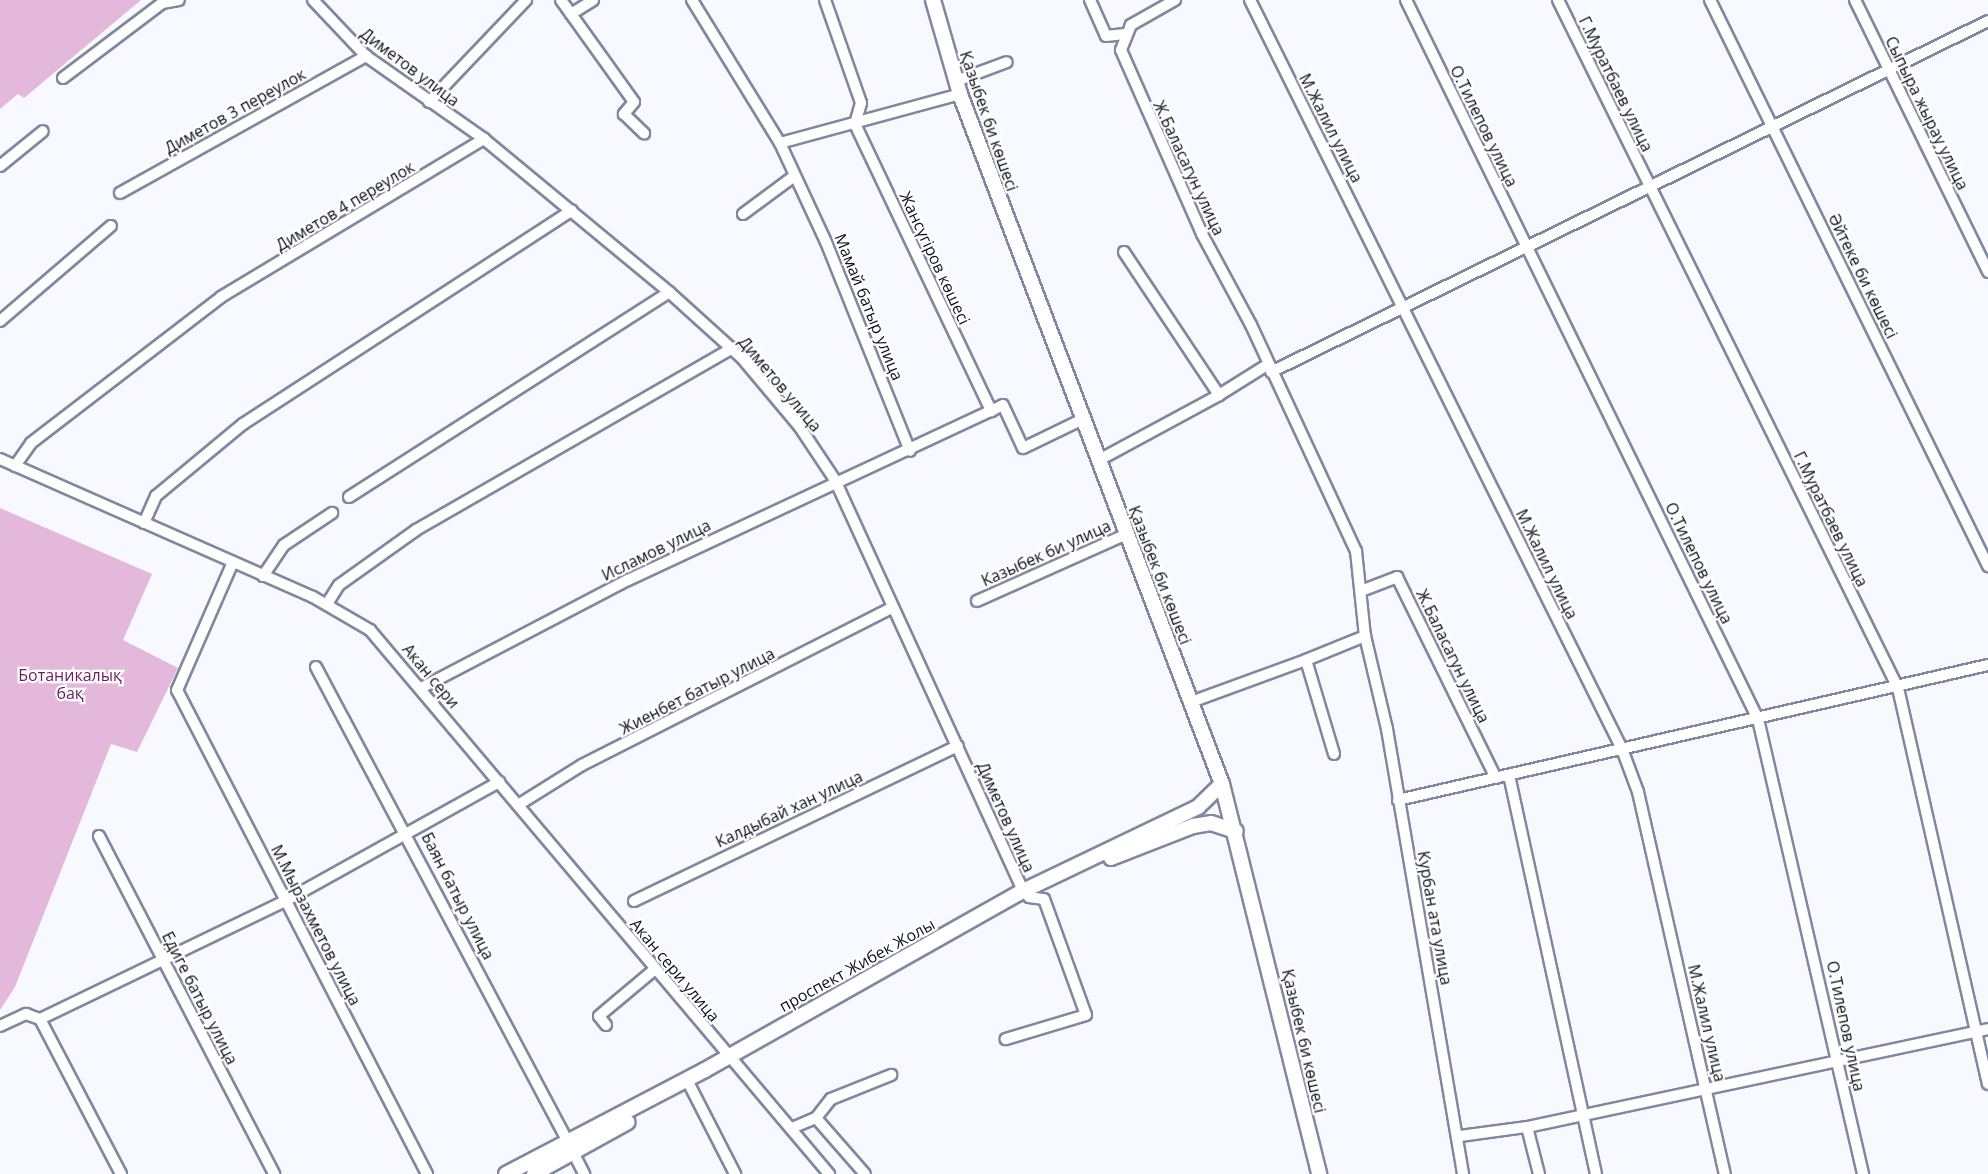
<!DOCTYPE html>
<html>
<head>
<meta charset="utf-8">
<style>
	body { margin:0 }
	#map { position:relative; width:1988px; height:1174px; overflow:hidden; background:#f7f9fe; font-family:"Open Sans",sans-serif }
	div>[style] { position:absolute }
	.green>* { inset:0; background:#e4b8da }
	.roads { filter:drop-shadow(2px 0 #7f88a0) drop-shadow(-2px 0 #7f88a0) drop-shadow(0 2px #7f88a0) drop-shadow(0 -2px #7f88a0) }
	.street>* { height:10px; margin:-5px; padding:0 5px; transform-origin:5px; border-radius:5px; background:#fff }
	.secondary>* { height:14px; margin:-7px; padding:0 7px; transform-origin:7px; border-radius:7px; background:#fff }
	span { translate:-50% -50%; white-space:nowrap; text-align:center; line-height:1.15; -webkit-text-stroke:4.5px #fff; paint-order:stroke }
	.street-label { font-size:16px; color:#0d1019 }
	.park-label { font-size:16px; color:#6a1c5f }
</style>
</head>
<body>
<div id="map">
	<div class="green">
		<div style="clip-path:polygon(0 0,141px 0,24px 98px,18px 94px,0 109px)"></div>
		<div style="clip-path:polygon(0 508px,152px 574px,123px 640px,178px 668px,137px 752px,111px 744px,15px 987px,0 1010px)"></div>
	</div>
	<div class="roads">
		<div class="street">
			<div style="left:313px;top:0;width:77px;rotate:46.6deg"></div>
			<div style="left:366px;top:56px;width:144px;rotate:35.1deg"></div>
			<div style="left:484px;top:139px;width:240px;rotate:39.6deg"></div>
			<div style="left:669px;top:292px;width:98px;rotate:42.1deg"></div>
			<div style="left:742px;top:358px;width:89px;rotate:50deg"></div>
			<div style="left:799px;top:426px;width:65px;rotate:56.3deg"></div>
			<div style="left:835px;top:480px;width:444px;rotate:65.4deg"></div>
			<div style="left:1020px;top:884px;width:16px;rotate:55deg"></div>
			<div style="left:1029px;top:897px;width:15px;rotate:8deg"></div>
			<div style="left:1044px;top:899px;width:123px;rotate:70.1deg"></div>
			<div style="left:1086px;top:1015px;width:84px;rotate:163.3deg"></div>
			<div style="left:561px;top:0;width:125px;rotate:54.4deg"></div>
			<div style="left:634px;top:102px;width:16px;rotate:130deg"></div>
			<div style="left:624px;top:114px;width:28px;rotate:44deg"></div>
			<div style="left:692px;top:0;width:168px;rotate:58.4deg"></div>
			<div style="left:780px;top:143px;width:109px;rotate:65.1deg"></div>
			<div style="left:826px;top:242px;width:225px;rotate:68.1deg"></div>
			<div style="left:825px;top:0;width:109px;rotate:70.7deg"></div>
			<div style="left:861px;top:103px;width:22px;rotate:106deg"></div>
			<div style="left:855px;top:124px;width:318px;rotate:64.6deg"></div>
			<div style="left:991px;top:411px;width:13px;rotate:-27deg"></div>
			<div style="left:1003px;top:405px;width:47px;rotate:65.1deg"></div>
			<div style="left:1023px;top:448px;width:64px;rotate:-25.8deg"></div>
			<div style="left:1090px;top:0;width:39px;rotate:66deg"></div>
			<div style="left:1106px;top:36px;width:19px;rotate:-6deg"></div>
			<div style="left:1175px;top:0;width:51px;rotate:150.4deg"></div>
			<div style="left:1131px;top:25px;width:27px;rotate:112deg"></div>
			<div style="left:1121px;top:50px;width:201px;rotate:66.2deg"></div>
			<div style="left:1202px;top:234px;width:103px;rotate:61.7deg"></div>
			<div style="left:1251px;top:325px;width:249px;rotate:65.1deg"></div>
			<div style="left:1356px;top:551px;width:85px;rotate:84deg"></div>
			<div style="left:1365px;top:636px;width:96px;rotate:76.7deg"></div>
			<div style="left:1387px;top:729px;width:451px;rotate:80.3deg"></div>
			<div style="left:1250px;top:0;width:836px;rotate:63.59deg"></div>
			<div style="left:1622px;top:749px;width:46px;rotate:69.6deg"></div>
			<div style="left:1638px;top:792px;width:392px;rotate:77.2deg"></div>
			<div style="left:1406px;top:0;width:801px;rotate:63.92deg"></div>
			<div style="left:1758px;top:719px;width:467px;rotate:77deg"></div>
			<div style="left:1558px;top:0;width:767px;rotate:63.7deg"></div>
			<div style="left:1898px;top:688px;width:406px;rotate:77.2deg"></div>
			<div style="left:1710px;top:0;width:631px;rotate:63.84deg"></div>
			<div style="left:1855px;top:0;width:303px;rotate:63.9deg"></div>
			<div style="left:571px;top:14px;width:26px;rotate:-32deg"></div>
			<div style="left:63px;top:78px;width:124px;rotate:-37.1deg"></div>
			<div style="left:162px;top:3px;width:17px;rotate:-10deg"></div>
			<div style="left:956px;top:81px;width:54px;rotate:-20.4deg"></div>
			<div style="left:429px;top:102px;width:141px;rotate:-46.4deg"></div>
			<div style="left:780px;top:143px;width:187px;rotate:-15.2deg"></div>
			<div style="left:0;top:166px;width:55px;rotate:-39.1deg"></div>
			<div style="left:120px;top:193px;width:282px;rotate:-29.1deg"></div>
			<div style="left:743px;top:214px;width:62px;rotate:-36.5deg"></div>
			<div style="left:1124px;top:252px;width:172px;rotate:56.4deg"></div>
			<div style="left:1219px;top:395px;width:57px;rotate:-32deg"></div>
			<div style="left:0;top:321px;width:146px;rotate:-40.6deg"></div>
			<div style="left:1271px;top:372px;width:798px;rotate:-26.08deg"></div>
			<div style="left:0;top:459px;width:342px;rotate:23.8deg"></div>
			<div style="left:313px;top:597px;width:66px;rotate:30.1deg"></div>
			<div style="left:370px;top:630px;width:712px;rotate:49.84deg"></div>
			<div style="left:1099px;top:460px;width:136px;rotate:-28.4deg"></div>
			<div style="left:15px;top:466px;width:28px;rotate:-55deg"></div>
			<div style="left:31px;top:443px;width:240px;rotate:-37.5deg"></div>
			<div style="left:221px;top:297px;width:307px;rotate:-31deg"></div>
			<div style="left:349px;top:497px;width:380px;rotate:-32.6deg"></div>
			<div style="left:144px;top:523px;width:30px;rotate:-66deg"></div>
			<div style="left:156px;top:496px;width:113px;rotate:-39.6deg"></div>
			<div style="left:243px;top:424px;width:392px;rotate:-33deg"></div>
			<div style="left:233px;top:562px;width:140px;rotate:113.6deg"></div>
			<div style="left:177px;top:690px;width:545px;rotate:62.68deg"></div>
			<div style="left:263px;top:576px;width:37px;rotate:-56deg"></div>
			<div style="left:284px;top:545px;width:58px;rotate:-33.7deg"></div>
			<div style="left:1361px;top:591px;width:39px;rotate:-21deg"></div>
			<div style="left:1397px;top:577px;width:224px;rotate:63.8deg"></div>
			<div style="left:977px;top:601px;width:164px;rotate:-24.1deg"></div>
			<div style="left:327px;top:604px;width:22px;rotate:-58deg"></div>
			<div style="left:339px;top:585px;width:95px;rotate:-35.5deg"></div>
			<div style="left:416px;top:530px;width:365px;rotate:-29.9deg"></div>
			<div style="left:1306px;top:660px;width:64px;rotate:-22.1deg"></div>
			<div style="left:316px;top:667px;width:538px;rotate:62.05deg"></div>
			<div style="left:421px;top:688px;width:233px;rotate:-27.6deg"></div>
			<div style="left:628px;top:580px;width:400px;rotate:-25deg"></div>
			<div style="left:1191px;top:702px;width:122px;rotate:-20.1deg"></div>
			<div style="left:1306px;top:660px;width:98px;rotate:73.4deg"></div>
			<div style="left:1509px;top:775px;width:408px;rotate:77.7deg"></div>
			<div style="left:1398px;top:800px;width:605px;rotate:-12.89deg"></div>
			<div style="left:518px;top:805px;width:75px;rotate:-32deg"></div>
			<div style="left:582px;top:765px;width:347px;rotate:-26.9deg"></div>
			<div style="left:99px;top:836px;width:381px;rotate:62.6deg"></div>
			<div style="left:634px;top:901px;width:359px;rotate:-25.6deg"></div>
			<div style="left:40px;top:1019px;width:175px;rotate:62.4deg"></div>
			<div style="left:606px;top:1025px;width:11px;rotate:-128deg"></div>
			<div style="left:599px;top:1016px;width:73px;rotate:-40deg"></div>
			<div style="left:0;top:1026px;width:29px;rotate:-25deg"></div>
			<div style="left:26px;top:1014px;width:15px;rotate:20deg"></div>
			<div style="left:40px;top:1019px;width:274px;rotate:-25.7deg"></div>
			<div style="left:287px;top:900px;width:243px;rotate:-29.1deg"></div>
			<div style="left:687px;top:1080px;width:106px;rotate:62.9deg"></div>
			<div style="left:816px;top:1118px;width:24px;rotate:-52deg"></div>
			<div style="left:831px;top:1099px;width:65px;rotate:-21.8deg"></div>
			<div style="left:1527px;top:1127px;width:471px;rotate:-12deg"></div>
			<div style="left:792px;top:1128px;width:26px;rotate:-23deg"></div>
			<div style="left:816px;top:1118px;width:74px;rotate:48.8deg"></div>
			<div style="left:1460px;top:1136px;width:68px;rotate:-7.7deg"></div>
			<div style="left:1527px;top:1127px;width:49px;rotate:75.7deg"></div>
			<div style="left:573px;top:1152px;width:25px;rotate:63deg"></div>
		</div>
		<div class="secondary">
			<div style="left:933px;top:0;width:98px;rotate:74deg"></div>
			<div style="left:960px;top:94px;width:738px;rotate:69.21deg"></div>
			<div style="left:1222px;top:784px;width:402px;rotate:76deg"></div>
			<div style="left:1111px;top:858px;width:88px;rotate:-21.3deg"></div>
			<div style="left:1193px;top:826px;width:18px;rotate:-9deg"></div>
			<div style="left:1211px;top:823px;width:26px;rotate:18deg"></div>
			<div style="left:506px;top:1174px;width:225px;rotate:-27.6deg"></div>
			<div style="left:705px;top:1070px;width:367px;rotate:-29.4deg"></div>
			<div style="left:1025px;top:890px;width:192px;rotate:-25.6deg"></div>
			<div style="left:1198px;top:807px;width:33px;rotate:-44deg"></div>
			<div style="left:534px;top:1174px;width:107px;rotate:-29deg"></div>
		</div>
	</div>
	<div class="street-label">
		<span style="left:410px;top:67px;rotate:37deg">Диметов улица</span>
		<span style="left:1616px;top:84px;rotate:64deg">Г.Муратбаев улица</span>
		<span style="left:235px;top:111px;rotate:-29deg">Диметов 3 переулок</span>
		<span style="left:1927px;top:113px;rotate:64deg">Сыпыра жырау улица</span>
		<span style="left:989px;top:121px;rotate:71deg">Қазыбек би көшесі</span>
		<span style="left:1484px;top:126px;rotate:64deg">О.Тилепов улица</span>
		<span style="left:1331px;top:128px;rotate:63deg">М.Жалил улица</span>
		<span style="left:1189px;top:168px;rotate:65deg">Ж.Баласагун улица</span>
		<span style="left:345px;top:206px;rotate:-31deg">Диметов 4 переулок</span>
		<span style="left:935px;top:258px;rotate:65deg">Жансүгіров көшесі</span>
		<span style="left:1863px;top:276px;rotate:64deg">Әйтеке би көшесі</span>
		<span style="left:869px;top:307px;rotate:68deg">Мамай батыр улица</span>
		<span style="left:780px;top:384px;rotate:50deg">Диметов улица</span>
		<span style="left:1831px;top:519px;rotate:64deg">Г.Муратбаев улица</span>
		<span style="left:656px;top:550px;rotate:-26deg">Исламов улица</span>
		<span style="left:1046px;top:553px;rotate:-24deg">Казыбек би улица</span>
		<span style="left:1699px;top:563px;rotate:64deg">О.Тилепов улица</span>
		<span style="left:1547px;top:564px;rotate:64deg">М.Жалил улица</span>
		<span style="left:1160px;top:575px;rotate:69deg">Қазыбек би көшесі</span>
		<span style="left:1453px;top:656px;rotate:64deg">Ж.Баласагун улица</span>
		<span style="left:431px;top:676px;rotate:50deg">Акан сери</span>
		<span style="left:697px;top:691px;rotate:-27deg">Жиенбет батыр улица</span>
		<span style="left:789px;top:809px;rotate:-25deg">Калдыбай хан улица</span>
		<span style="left:1006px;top:817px;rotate:66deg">Диметов улица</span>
		<span style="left:458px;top:896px;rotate:63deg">Баян батыр улица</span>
		<span style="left:1435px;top:918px;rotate:80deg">Курбан ата улица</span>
		<span style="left:316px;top:925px;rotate:63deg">М.Мырзахметов улица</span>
		<span style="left:857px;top:965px;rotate:-29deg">проспект Жибек Жолы</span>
		<span style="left:675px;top:970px;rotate:50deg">Акан сери улица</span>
		<span style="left:200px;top:998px;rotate:63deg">Едиге батыр улица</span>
		<span style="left:1707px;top:1023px;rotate:77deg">М.Жалил улица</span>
		<span style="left:1846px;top:1026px;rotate:78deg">О.Тилепов улица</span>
		<span style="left:1304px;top:1041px;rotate:77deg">Қазыбек би көшесі</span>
	</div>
	<div class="park-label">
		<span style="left:70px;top:684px">Ботаникалық<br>бақ</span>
	</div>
</div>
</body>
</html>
